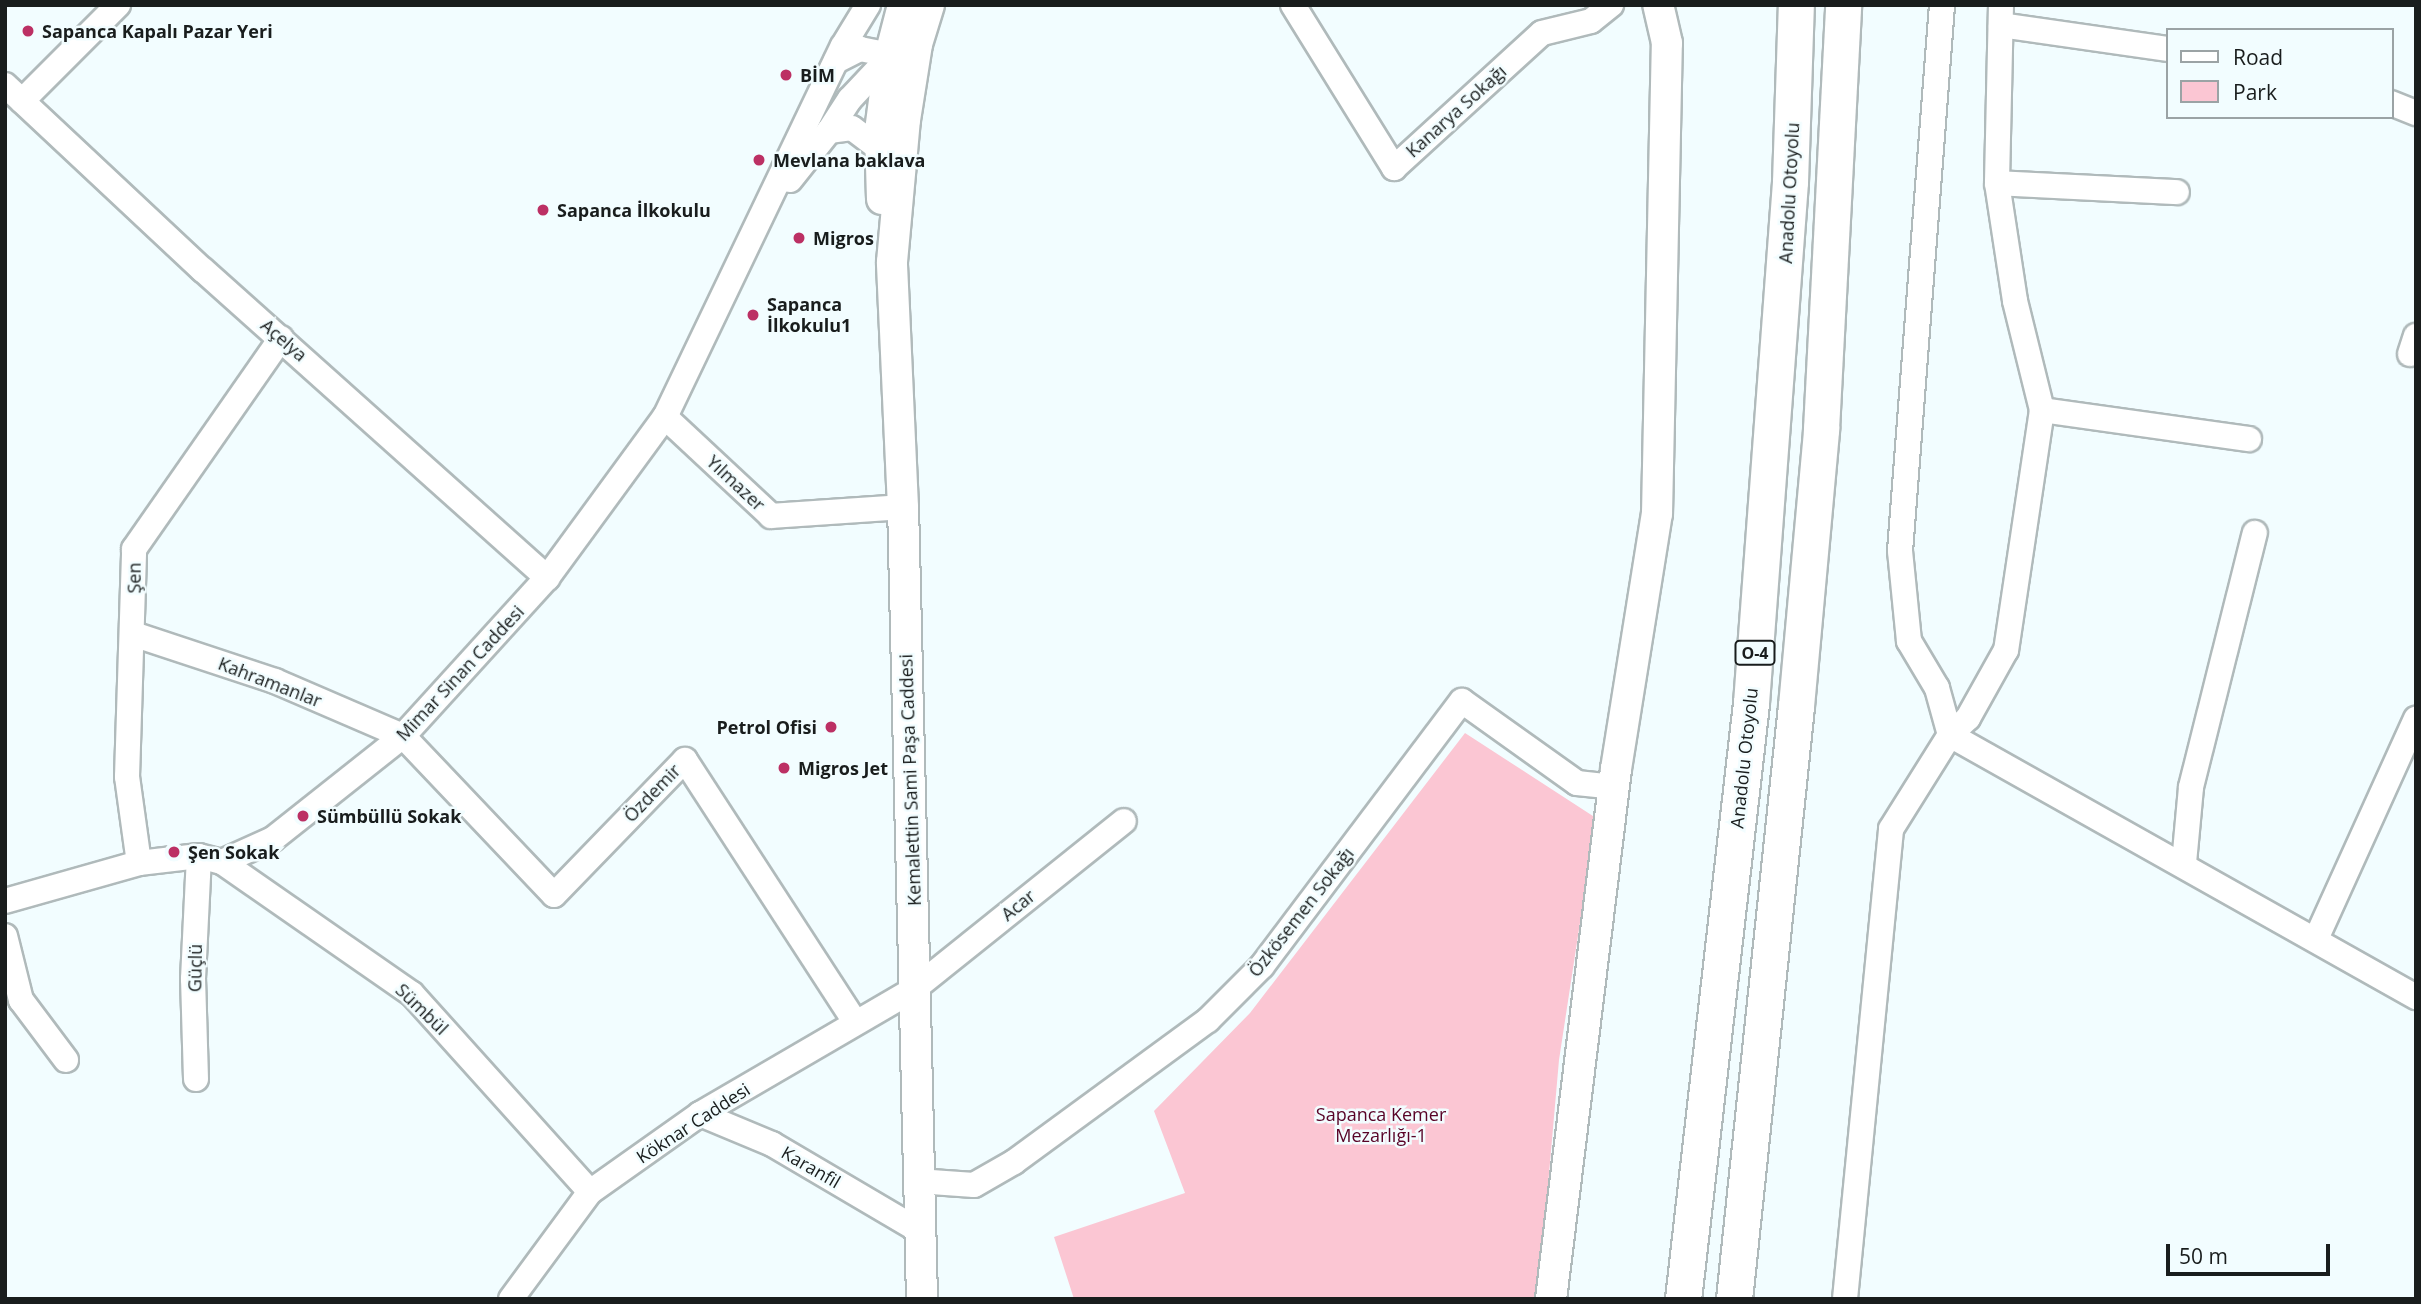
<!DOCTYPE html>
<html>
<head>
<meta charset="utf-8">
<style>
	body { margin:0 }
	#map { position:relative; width:2421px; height:1304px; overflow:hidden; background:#f2fdff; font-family:"Open Sans",sans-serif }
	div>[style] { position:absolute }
	.green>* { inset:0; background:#fbc6d3 }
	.roads { filter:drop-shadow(2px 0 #b0babb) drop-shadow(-2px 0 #b0babb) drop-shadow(0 2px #b0babb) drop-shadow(0 -2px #b0babb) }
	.minor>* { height:24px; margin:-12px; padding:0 12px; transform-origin:12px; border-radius:12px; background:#fff }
	.major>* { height:30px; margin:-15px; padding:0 15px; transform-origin:15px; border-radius:15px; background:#fff }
	.highway>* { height:35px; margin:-17.5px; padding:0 17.5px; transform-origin:17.5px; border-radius:17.5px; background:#fff }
	.dots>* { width:19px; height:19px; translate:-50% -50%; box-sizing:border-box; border:4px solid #f2fdff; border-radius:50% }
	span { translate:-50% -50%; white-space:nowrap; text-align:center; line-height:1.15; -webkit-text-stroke:5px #f2fdff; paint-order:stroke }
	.shield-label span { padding:2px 5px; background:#f2fdff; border:2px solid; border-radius:5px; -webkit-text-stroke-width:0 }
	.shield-label { font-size:16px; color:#191d1d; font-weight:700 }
	.poi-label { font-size:18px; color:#191d1d; font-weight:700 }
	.left { translate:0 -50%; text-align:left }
	.right { translate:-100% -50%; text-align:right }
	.street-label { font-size:18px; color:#191d1d }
	.park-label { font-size:18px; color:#580327 }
	.frame { position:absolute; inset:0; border:7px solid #191d1d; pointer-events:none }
	.legend { position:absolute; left:2166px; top:28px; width:228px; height:91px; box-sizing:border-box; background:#f2fdff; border:2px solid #9ba3a5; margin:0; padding:9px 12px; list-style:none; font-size:21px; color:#191d1d }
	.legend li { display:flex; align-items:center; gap:14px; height:35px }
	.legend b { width:35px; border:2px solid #9ba3a5 }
	.scale { position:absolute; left:2166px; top:1244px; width:164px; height:32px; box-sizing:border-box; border:4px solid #191d1d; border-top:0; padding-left:9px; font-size:21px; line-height:24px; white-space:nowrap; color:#191d1d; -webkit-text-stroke:5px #f2fdff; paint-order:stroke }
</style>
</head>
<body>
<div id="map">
	<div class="green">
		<div style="clip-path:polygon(1465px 733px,1596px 818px,1559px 1060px,1538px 1299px,1074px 1299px,1054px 1237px,1185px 1193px,1154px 1111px,1250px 1013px)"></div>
	</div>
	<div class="roads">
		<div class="minor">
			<div style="left:1293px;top:5px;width:192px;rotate:58.2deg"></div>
			<div style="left:1394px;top:168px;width:200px;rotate:-42.4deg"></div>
			<div style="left:1542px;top:33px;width:50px;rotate:-13.8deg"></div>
			<div style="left:1591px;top:21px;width:26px;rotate:-39deg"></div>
			<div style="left:2001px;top:5px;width:178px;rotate:91.3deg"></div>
			<div style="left:1997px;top:183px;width:119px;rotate:81.3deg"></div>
			<div style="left:2015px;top:301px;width:112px;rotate:76.1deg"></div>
			<div style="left:2042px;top:410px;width:243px;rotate:98.5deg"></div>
			<div style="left:2006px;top:650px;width:78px;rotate:119.2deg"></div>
			<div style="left:1968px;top:718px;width:25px;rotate:137deg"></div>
			<div style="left:1950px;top:735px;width:535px;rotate:29.35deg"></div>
			<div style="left:2001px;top:25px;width:168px;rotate:8.2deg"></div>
			<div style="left:836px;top:61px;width:27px;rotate:-27deg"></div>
			<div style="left:860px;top:49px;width:31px;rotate:11deg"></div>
			<div style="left:890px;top:55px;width:13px;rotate:51deg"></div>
			<div style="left:5px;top:85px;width:271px;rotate:43.1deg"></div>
			<div style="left:203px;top:270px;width:462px;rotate:41.8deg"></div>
			<div style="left:22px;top:101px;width:136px;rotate:-45deg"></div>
			<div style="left:2391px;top:103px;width:27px;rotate:22deg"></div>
			<div style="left:829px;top:131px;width:38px;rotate:-57deg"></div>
			<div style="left:850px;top:99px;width:66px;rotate:-46.8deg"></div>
			<div style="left:790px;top:180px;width:63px;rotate:-51.5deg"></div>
			<div style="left:829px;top:131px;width:23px;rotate:-7deg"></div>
			<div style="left:852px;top:128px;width:36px;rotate:37deg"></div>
			<div style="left:1997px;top:183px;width:180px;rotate:2.9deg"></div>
			<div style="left:2410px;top:354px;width:19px;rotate:-72deg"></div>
			<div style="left:2042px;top:410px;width:209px;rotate:8deg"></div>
			<div style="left:665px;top:417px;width:145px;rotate:43deg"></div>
			<div style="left:771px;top:516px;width:132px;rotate:-3.9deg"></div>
			<div style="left:133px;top:634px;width:150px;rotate:18.3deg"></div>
			<div style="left:275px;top:681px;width:139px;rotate:23.3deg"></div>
			<div style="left:403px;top:736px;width:219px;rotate:46.5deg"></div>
			<div style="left:554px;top:895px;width:188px;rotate:-45.9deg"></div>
			<div style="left:685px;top:760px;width:312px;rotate:57deg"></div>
			<div style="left:222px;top:862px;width:231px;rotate:34.8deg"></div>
			<div style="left:412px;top:994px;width:266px;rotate:48deg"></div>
			<div style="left:139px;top:863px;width:87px;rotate:-97.9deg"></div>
			<div style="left:127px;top:777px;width:228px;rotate:-88.2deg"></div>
			<div style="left:134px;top:549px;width:257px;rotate:-55.1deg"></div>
			<div style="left:2184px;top:863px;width:76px;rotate:-84.7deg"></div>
			<div style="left:2191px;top:787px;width:262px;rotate:-75.9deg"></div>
			<div style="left:5px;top:901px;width:139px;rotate:-15.8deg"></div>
			<div style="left:139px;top:863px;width:60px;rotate:-6.7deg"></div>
			<div style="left:199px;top:856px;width:24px;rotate:15deg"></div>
			<div style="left:222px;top:862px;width:56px;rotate:-24.3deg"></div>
			<div style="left:273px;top:839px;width:166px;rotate:-38.4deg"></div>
			<div style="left:403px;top:736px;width:214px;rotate:-47.7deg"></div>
			<div style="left:547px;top:578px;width:200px;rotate:-53.8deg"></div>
			<div style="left:665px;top:417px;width:411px;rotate:-64.4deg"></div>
			<div style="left:843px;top:46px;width:48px;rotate:-58.6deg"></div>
			<div style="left:5px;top:936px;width:66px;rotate:76deg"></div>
			<div style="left:21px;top:1000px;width:75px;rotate:53.1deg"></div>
			<div style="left:2316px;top:939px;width:242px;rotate:-65.6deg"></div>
			<div style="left:196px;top:1079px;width:100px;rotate:-91.7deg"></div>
			<div style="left:193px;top:979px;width:123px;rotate:-87.2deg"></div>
			<div style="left:700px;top:1114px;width:78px;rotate:22.6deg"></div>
			<div style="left:772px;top:1144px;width:169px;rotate:30.5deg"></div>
			<div style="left:917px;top:1181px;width:57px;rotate:4deg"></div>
			<div style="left:974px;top:1185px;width:46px;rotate:-29.9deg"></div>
			<div style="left:1014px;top:1162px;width:240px;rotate:-36.2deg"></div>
			<div style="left:1208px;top:1020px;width:76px;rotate:-45deg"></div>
			<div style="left:1262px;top:966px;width:332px;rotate:-53deg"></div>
			<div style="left:1462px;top:701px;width:141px;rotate:35.5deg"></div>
			<div style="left:1577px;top:783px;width:37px;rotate:6deg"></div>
			<div style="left:511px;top:1299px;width:133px;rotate:-53.6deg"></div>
			<div style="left:590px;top:1192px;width:135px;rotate:-35.3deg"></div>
			<div style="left:700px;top:1114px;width:246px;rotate:-30.2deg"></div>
			<div style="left:913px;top:990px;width:270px;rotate:-38.7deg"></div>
			<div style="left:1845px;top:1299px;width:472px;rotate:-84.4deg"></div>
			<div style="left:1891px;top:829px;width:111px;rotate:-57.9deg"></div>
			<div style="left:1950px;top:735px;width:49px;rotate:-105.5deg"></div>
			<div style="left:1937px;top:688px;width:55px;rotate:-120.8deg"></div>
			<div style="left:1909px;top:641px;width:90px;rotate:-95.7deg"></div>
			<div style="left:1900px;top:551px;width:548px;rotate:-85.6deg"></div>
		</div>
		<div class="major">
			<div style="left:882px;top:199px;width:68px;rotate:-91.7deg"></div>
			<div style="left:880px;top:131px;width:77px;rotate:-82.5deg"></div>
			<div style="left:890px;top:55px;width:52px;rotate:-75.4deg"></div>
			<div style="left:922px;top:1299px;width:792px;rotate:-91.37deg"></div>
			<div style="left:903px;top:507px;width:245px;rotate:-92.6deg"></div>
			<div style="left:892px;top:262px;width:143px;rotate:-84.8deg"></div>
			<div style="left:905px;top:120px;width:77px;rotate:-81deg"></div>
			<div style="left:917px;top:44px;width:41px;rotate:-72.9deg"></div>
			<div style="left:1551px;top:1299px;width:534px;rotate:-83.01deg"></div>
			<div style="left:1616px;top:769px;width:258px;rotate:-80.9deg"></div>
			<div style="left:1657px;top:514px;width:471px;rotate:-88.8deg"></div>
			<div style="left:1667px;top:43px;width:39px;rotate:-103deg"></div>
		</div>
		<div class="highway">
			<div style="left:1683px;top:1299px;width:600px;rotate:-83.49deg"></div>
			<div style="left:1751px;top:703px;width:522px;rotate:-85.72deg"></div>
			<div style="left:1790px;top:182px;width:177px;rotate:-88.1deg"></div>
			<div style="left:1734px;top:1299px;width:596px;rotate:-84.03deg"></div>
			<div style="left:1796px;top:706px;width:278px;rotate:-84.8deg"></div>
			<div style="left:1821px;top:429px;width:425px;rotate:-87deg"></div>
		</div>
	</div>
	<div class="dots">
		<div style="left:28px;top:31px;background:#bc3064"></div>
		<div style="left:786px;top:75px;background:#bc3064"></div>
		<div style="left:759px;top:160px;background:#bc3064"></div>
		<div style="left:543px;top:210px;background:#bc3064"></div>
		<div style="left:799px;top:238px;background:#bc3064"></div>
		<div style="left:753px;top:315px;background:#bc3064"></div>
		<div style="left:831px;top:727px;background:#bc3064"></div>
		<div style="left:784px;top:768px;background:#bc3064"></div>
		<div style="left:303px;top:816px;background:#bc3064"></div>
		<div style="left:174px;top:852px;background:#bc3064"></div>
	</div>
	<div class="shield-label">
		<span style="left:1755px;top:653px">O-4</span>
	</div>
	<div class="poi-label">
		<span class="left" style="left:42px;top:31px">Sapanca Kapalı Pazar Yeri</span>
		<span class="left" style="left:800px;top:75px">BİM</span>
		<span class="left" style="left:773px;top:160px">Mevlana baklava</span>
		<span class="left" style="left:557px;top:210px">Sapanca İlkokulu</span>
		<span class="left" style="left:813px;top:238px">Migros</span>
		<span class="left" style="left:767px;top:315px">Sapanca<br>İlkokulu1</span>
		<span class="right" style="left:817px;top:727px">Petrol Ofisi</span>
		<span class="left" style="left:798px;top:768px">Migros Jet</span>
		<span class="left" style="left:317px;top:816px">Sümbüllü Sokak</span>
		<span class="left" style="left:188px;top:852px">Şen Sokak</span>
	</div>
	<div class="street-label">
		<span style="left:1456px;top:111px;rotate:-42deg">Kanarya Sokağı</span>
		<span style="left:1789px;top:193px;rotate:-87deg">Anadolu Otoyolu</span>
		<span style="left:284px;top:340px;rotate:41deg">Açelya</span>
		<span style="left:736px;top:483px;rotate:43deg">Yılmazer</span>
		<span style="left:134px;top:578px;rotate:-90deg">Şen</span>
		<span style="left:460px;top:673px;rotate:-47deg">Mimar Sinan Caddesi</span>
		<span style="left:270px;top:682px;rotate:21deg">Kahramanlar</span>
		<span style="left:1744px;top:758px;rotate:-84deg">Anadolu Otoyolu</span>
		<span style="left:910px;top:780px;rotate:-92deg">Kemalettin Sami Paşa Caddesi</span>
		<span style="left:652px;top:793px;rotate:-46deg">Özdemir</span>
		<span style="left:1018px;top:905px;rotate:-39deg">Acar</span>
		<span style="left:1301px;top:912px;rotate:-52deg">Özkösemen Sokağı</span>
		<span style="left:195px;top:968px;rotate:-89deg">Güçlü</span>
		<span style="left:422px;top:1009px;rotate:44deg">Sümbül</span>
		<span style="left:693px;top:1123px;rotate:-33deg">Köknar Caddesi</span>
		<span style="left:811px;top:1167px;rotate:30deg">Karanfil</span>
	</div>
	<div class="park-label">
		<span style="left:1381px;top:1125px">Sapanca Kemer<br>Mezarlığı-1</span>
	</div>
	<div class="frame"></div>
	<ul class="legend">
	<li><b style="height:9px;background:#fff"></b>Road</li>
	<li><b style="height:19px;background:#fbc6d3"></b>Park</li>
	</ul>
	<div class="scale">50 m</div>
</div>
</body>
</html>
